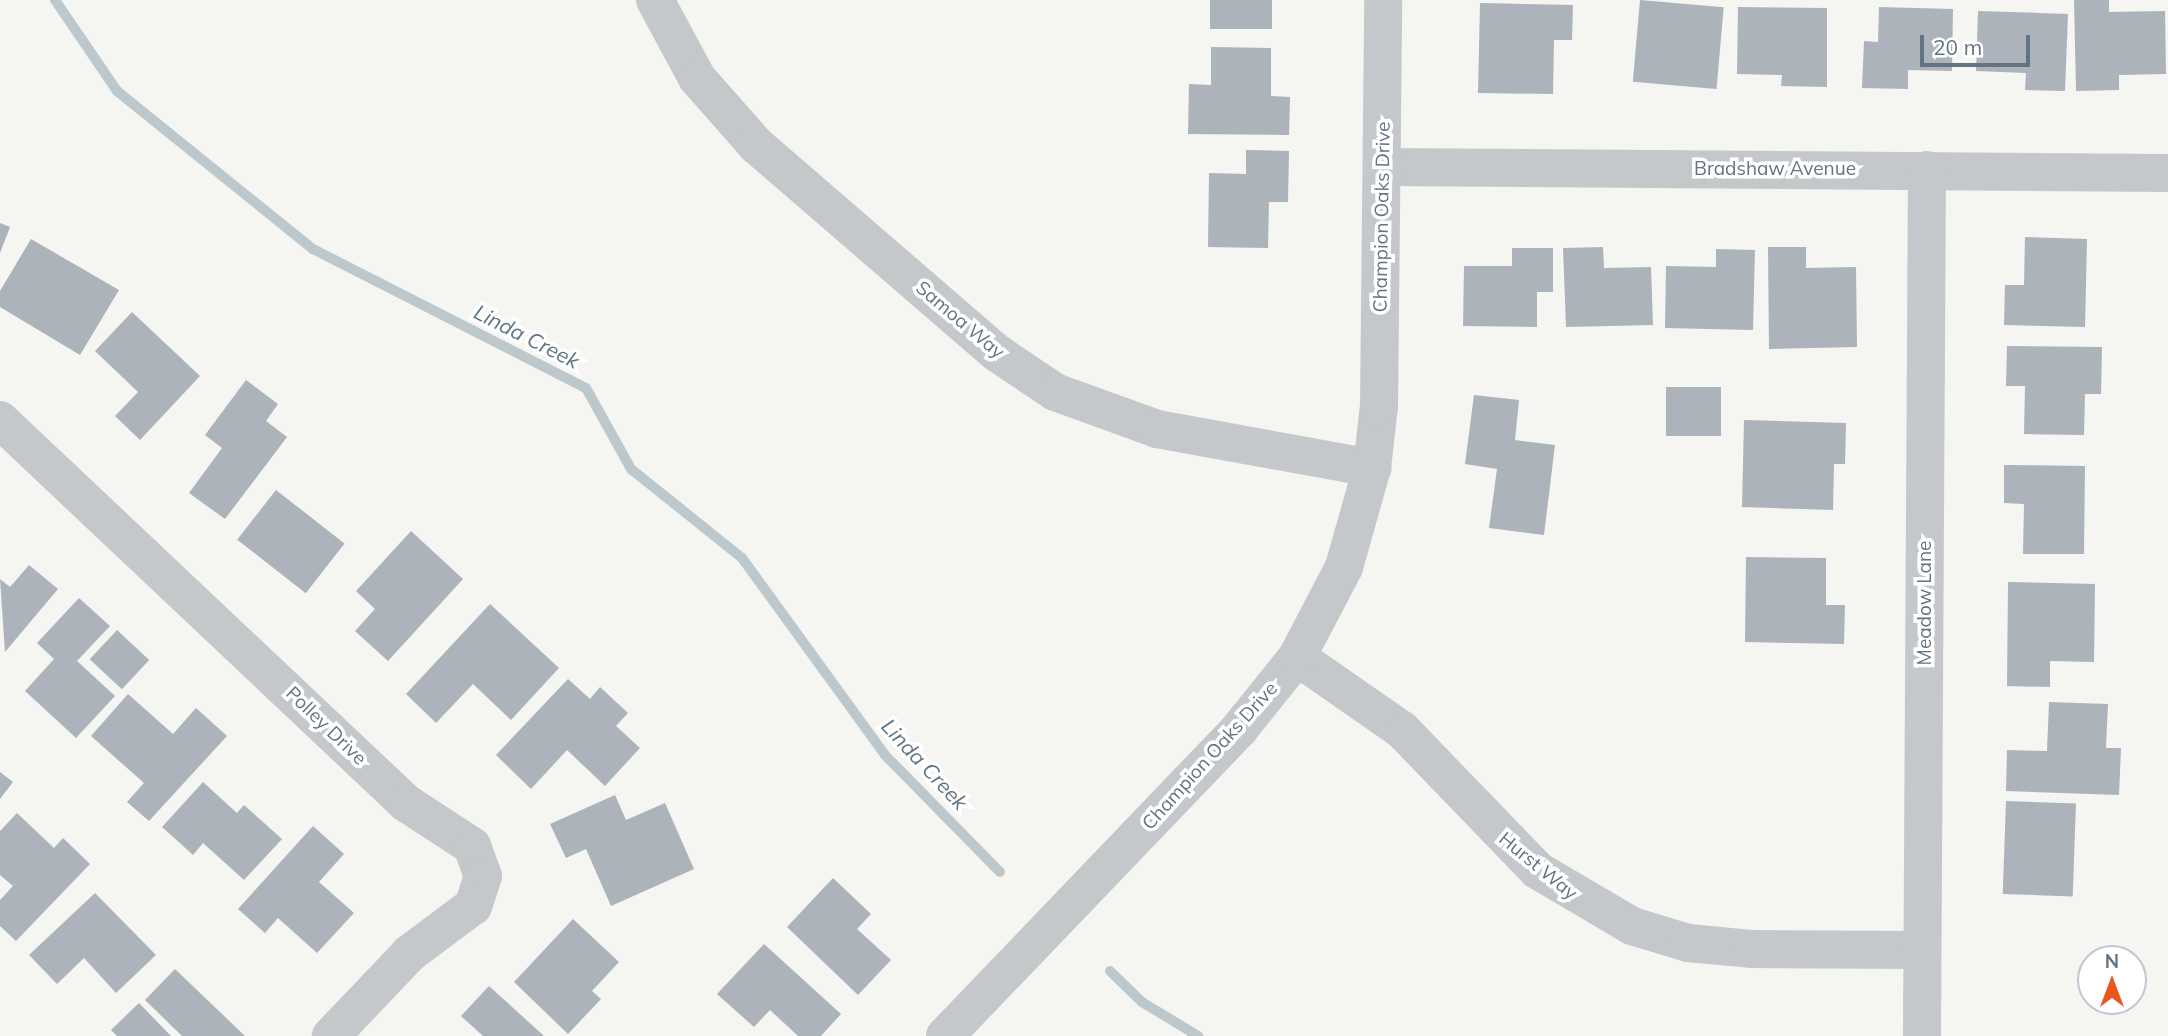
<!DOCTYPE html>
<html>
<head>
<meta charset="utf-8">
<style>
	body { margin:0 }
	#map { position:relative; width:2168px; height:1036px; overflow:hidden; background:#f5f5f1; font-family:Mulish,sans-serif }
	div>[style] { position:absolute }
	.stream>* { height:10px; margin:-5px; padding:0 5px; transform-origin:5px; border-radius:5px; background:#bdc8cd }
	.building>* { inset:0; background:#acb3ba; transform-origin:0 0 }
	.minor>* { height:38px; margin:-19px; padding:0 19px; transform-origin:19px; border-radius:19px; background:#c4c8cb }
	span { translate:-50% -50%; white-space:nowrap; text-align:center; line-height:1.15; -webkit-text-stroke:7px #fff; paint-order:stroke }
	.street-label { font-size:19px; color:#627384 }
	.water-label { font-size:21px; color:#5e7681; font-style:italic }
	.north { position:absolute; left:2077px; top:945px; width:70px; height:70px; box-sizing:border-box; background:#fff; border:2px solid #c0c7ce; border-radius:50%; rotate:0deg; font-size:19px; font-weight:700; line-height:28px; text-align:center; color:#627384 }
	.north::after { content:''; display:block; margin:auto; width:24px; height:32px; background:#ec561a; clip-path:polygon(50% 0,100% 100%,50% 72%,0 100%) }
	.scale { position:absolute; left:1920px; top:35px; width:110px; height:32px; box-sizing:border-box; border:4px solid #627384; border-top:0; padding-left:9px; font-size:21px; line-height:24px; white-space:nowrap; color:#627384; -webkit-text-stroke:5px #fff; paint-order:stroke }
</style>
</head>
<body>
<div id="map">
	<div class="stream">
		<div style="left:55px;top:0;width:110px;rotate:55.7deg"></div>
		<div style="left:117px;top:91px;width:252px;rotate:38.9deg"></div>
		<div style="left:313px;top:249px;width:306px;rotate:27deg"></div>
		<div style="left:586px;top:388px;width:93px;rotate:60.9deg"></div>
		<div style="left:631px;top:469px;width:142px;rotate:38.7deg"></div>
		<div style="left:742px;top:558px;width:243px;rotate:54deg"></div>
		<div style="left:885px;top:755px;width:164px;rotate:45.5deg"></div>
		<div style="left:1110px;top:971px;width:45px;rotate:44.1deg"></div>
		<div style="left:1142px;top:1002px;width:66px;rotate:31.3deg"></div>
	</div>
	<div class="building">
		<div style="left:1210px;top:0;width:62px;height:29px"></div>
		<div style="left:1640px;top:0;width:84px;height:82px;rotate:5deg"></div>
		<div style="clip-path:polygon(2074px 0,2109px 0,2109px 12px,2165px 11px,2166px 74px,2119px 75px,2119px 90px,2076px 91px)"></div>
		<div style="clip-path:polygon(1480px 3px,1573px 5px,1572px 40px,1554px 40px,1553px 94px,1478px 93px)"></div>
		<div style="clip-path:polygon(1738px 7px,1827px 8px,1827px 87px,1781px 86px,1782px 75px,1737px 74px)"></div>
		<div style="clip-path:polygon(1879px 7px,1953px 9px,1952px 71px,1908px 70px,1908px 89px,1862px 88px,1864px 41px,1878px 42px)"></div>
		<div style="clip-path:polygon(1978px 11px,2068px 14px,2065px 91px,2025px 90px,2026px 73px,1976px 71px)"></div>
		<div style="clip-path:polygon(1211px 47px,1271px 48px,1271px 96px,1290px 97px,1289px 135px,1188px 134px,1189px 84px,1211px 85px)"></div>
		<div style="clip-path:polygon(1246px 150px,1289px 151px,1288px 202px,1269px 202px,1268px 248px,1208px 247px,1209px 173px,1246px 174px)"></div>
		<div style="clip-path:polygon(0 223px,10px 227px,0 253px)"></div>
		<div style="clip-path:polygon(2025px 237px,2087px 239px,2085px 327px,2004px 325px,2005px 285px,2024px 285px)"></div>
		<div style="clip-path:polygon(31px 239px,119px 290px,80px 355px,0 307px,0 291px)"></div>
		<div style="clip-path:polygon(1603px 247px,1604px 268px,1651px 267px,1653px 325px,1566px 327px,1563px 248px)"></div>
		<div style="clip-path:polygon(1768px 247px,1806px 247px,1806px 268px,1856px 267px,1857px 347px,1769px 349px)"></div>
		<div style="clip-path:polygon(1512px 248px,1553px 248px,1553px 292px,1537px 292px,1537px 327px,1463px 326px,1464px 266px,1512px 266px)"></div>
		<div style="clip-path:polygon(1716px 249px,1755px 250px,1753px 330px,1665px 328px,1666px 266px,1716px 267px)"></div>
		<div style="clip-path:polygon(132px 312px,200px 376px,140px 440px,115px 416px,138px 392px,95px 351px)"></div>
		<div style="clip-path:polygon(2007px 346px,2102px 347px,2101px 394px,2085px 394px,2084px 435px,2024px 434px,2025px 386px,2006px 386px)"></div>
		<div style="clip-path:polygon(246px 380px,278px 404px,266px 421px,287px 437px,225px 519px,189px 493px,222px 448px,205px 435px)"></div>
		<div style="left:1721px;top:387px;width:49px;height:55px;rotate:90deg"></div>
		<div style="clip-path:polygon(1474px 395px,1519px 400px,1515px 440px,1555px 445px,1544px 535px,1489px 528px,1497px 469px,1465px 464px)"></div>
		<div style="clip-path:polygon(1744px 420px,1846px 423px,1845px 464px,1834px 464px,1833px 510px,1742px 507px)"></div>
		<div style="clip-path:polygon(2004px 465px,2085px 466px,2084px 554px,2023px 554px,2024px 504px,2004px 503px)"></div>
		<div style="left:276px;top:490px;width:87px;height:63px;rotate:38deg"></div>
		<div style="clip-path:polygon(411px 531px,463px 579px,388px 661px,355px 631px,375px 609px,356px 591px)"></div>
		<div style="clip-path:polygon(1746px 557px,1826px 558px,1826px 605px,1845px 605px,1844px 644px,1745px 642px)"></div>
		<div style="clip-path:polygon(29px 565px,58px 589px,5px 652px,0 579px,10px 587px)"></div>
		<div style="clip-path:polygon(2008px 582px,2095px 584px,2094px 662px,2050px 661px,2050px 687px,2007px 686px)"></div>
		<div style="clip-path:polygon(79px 598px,110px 626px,77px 661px,115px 696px,76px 738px,25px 691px,54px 659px,37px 643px)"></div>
		<div style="clip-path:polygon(490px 604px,559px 668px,511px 720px,473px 684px,436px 723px,406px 694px)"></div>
		<div style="left:117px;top:630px;width:44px;height:40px;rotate:43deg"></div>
		<div style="clip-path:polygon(568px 679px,590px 699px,600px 687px,628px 713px,616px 726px,640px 748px,605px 786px,567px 750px,531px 789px,496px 755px)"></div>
		<div style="clip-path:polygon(128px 694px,173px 734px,196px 708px,227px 736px,149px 821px,127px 802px,144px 783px,91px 736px)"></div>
		<div style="clip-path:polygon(2049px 702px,2108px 704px,2106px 748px,2121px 748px,2119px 795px,2006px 791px,2007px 750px,2047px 751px)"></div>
		<div style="clip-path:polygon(0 772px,13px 782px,0 799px)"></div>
		<div style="clip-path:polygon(203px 782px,237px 813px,244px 805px,282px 839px,244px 880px,203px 843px,193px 855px,162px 827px)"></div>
		<div style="clip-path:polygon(615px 795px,626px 820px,665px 803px,694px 869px,611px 906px,586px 849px,566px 858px,550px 824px)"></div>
		<div style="left:2006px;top:801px;width:70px;height:93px;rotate:2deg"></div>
		<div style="clip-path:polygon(17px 813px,54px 848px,63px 838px,90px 864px,16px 941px,0 926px,0 900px,13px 886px,0 875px,0 831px)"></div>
		<div style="clip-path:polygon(313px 826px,344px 854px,319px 882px,354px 913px,317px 953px,278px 918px,265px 933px,238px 909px)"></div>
		<div style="clip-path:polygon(833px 878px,871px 914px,857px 929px,891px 960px,858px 995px,787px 927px)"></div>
		<div style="clip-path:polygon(95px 893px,156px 955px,116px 993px,84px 958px,57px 984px,29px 955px)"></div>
		<div style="clip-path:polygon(573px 919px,619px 962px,592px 991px,601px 999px,568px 1034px,514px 982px)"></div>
		<div style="clip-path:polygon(764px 944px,841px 1014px,821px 1036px,798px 1036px,770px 1010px,754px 1027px,717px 994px)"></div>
		<div style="clip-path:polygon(175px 969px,245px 1036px,182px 1036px,145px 1000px)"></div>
		<div style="clip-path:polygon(489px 986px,544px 1036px,483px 1036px,461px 1016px)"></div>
		<div style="clip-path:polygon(139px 1003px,171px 1036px,117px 1036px,111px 1030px)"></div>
	</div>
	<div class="minor">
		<div style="left:655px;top:0;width:89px;rotate:61.7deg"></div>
		<div style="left:697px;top:78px;width:89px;rotate:48.6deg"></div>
		<div style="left:756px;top:145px;width:318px;rotate:40.8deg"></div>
		<div style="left:997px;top:353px;width:70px;rotate:33.9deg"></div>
		<div style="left:1055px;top:392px;width:109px;rotate:19.9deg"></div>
		<div style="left:1157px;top:429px;width:219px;rotate:10.3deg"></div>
		<div style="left:1382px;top:167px;width:786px;rotate:0.44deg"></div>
		<div style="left:0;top:420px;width:558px;rotate:43.33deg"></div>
		<div style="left:406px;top:803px;width:79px;rotate:33.1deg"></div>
		<div style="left:472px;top:846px;width:32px;rotate:70deg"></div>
		<div style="left:483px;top:876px;width:32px;rotate:108deg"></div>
		<div style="left:473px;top:906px;width:79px;rotate:143.3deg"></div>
		<div style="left:410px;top:953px;width:115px;rotate:133.6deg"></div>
		<div style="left:1297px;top:657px;width:128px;rotate:34.8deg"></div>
		<div style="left:1402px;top:730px;width:194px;rotate:46deg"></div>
		<div style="left:1537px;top:870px;width:110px;rotate:30.5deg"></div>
		<div style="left:1632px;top:926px;width:59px;rotate:16.9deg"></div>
		<div style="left:1688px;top:943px;width:63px;rotate:5.4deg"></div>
		<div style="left:1751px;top:949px;width:171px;rotate:0.3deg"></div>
		<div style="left:945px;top:1036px;width:426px;rotate:-46.2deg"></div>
		<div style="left:1240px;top:728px;width:91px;rotate:-51.2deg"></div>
		<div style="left:1297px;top:657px;width:102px;rotate:-62.4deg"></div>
		<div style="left:1344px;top:567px;width:103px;rotate:-74.2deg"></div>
		<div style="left:1372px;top:468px;width:62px;rotate:-83.6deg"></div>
		<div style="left:1379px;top:406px;width:406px;rotate:-89.4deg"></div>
		<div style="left:1922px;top:1036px;width:866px;rotate:-89.67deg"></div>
	</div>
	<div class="street-label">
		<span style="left:1775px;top:169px">Bradshaw Avenue</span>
		<span style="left:1382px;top:217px;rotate:-89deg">Champion Oaks Drive</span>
		<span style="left:960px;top:320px;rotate:40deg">Samoa Way</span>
		<span style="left:1925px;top:603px;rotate:-90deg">Meadow Lane</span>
		<span style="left:326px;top:726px;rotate:44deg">Polley Drive</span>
		<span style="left:1210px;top:756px;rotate:-48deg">Champion Oaks Drive</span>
		<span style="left:1538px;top:866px;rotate:39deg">Hurst Way</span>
	</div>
	<div class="water-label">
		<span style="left:527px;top:336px;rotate:27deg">Linda Creek</span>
		<span style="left:925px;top:764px;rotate:47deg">Linda Creek</span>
	</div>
	<div class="north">N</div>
	<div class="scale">20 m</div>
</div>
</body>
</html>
